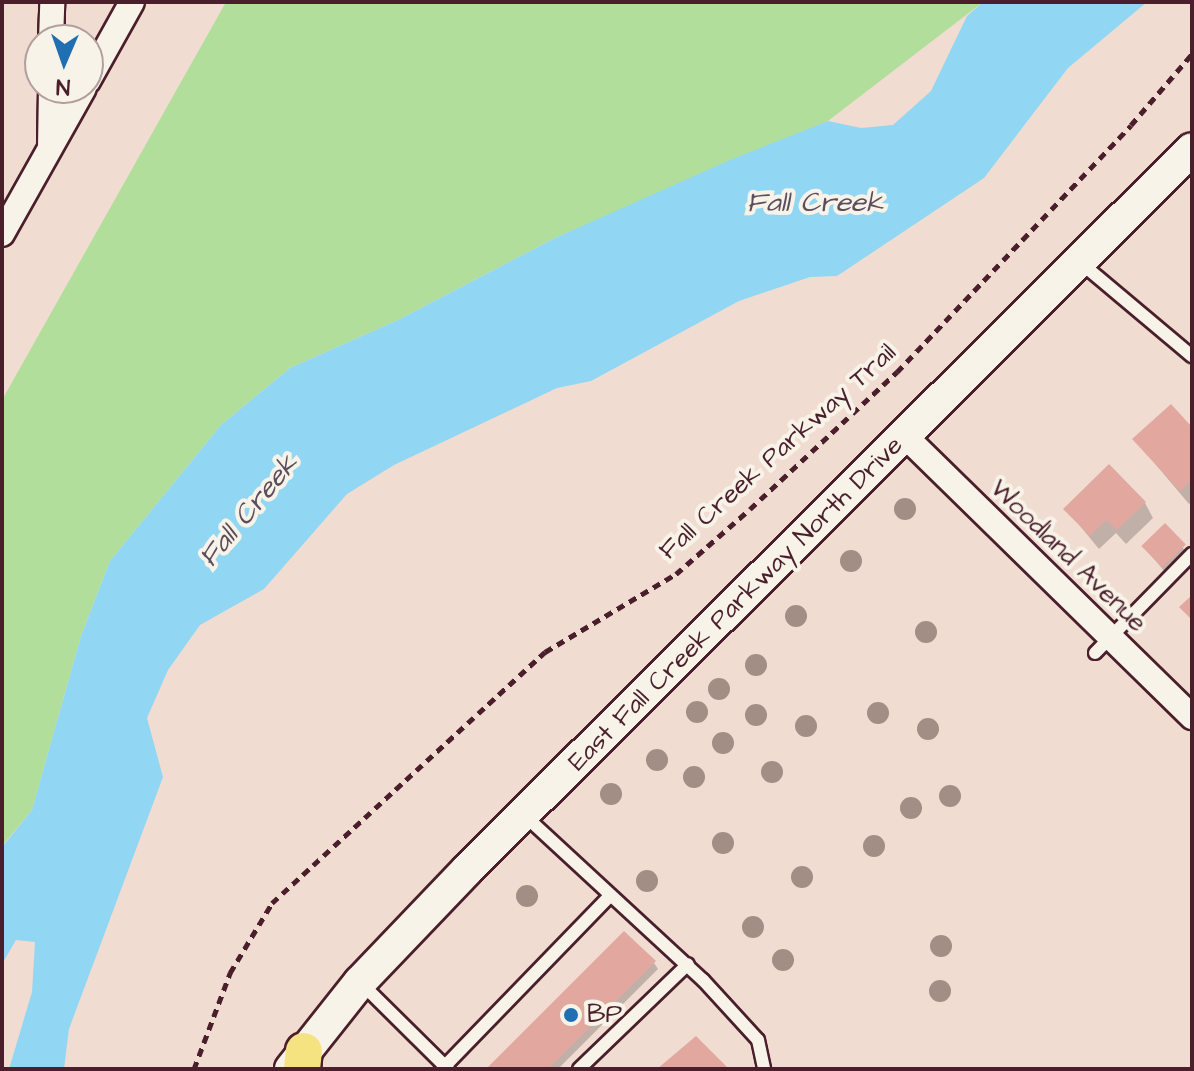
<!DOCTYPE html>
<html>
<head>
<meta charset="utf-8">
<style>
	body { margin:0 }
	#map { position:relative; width:1194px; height:1071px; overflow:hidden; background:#f1dcd2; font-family:"Architects Daughter",sans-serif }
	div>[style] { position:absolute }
	.green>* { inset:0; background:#b2de9c }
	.water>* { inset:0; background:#91d7f3 }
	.shadow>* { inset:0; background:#0003 }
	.building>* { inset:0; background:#e2a8a0; transform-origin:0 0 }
	.path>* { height:5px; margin-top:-2.5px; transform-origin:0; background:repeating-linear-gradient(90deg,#4a1f2b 0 8px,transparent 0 14px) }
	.roads { filter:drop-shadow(2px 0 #4a1f2b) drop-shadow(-2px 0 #4a1f2b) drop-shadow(0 2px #4a1f2b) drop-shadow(0 -2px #4a1f2b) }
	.lane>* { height:12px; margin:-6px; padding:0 6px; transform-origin:6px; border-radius:6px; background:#f7f3e8 }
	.street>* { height:24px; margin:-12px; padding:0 12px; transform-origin:12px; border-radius:12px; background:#f7f3e8 }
	.secondary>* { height:32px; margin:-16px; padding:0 16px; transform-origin:16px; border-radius:16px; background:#f7f3e8 }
	.primary>* { height:36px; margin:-18px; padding:0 18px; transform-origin:18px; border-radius:18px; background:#f5e382 }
	.trees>* { width:22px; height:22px; margin:-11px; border-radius:50%; background:#a38e86 }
	.dots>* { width:22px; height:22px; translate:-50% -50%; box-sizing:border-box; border:4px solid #f7f3e8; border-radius:50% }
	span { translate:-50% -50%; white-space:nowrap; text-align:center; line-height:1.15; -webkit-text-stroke:8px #f7f3e8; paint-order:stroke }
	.street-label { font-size:26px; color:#4a1f2b }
	.poi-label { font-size:26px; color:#4a1f2b }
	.left { translate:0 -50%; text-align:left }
	.water-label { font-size:28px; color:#5c4d5d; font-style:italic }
	.frame { position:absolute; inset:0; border:4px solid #4a1f2b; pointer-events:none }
	.north { position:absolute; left:24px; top:24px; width:80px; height:80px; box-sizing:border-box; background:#f7f3e8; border:2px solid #b29e9c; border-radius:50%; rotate:182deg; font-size:22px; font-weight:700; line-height:32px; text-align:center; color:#4a1f2b }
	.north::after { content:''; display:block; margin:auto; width:28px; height:36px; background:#1f6fb2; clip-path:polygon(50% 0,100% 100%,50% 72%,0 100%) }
</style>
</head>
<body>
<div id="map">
	<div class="green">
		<div style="clip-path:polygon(226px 2px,983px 2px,828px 121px,555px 238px,398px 320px,290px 368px,221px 425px,110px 561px,81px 636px,32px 810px,2px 846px,2px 400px)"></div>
	</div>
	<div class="water">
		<div style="clip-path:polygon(983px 2px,1147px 2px,1068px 68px,984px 178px,837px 276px,810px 277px,739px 301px,591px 381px,557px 388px,394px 465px,347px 494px,264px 589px,200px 625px,168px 670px,147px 718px,163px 777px,69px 1029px,64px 1069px,9px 1069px,32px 992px,35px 942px,16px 940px,2px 964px,2px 847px,32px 810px,81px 636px,110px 561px,221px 425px,290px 368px,398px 320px,555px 238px,730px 160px,828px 121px,861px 128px,893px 125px,931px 91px,967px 16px)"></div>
	</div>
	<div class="shadow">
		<div style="clip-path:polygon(1192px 430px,1192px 502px,1189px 504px,1135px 440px)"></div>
		<div style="clip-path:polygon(1145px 503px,1153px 518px,1126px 544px,1116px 533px,1099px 549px,1066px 509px)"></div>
		<div style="clip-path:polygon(1165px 526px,1192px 559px,1172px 581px,1144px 546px)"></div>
		<div style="clip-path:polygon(654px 963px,658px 969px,558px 1069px,489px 1069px)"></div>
	</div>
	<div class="building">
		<div style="clip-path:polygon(1171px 404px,1192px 427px,1192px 480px,1180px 491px,1132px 439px)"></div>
		<div style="clip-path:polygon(1109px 464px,1146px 502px,1117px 530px,1106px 520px,1090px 536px,1063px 509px)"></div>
		<div style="left:1165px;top:523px;width:30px;height:33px;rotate:46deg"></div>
		<div style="clip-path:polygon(1192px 595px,1192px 620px,1179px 607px)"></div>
		<div style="clip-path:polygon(624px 931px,656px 961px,548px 1069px,486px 1069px)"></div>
		<div style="clip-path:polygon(696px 1036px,729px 1069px,657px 1069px)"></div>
	</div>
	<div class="path">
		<div style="left:194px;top:1069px;width:103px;rotate:-69.4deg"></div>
		<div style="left:230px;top:973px;width:82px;rotate:-59deg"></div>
		<div style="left:272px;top:903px;width:371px;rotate:-42.6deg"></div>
		<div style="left:545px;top:652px;width:152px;rotate:-30.8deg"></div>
		<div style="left:676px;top:574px;width:98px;rotate:-41.3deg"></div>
		<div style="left:750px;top:509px;width:201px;rotate:-43deg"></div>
		<div style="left:897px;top:372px;width:340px;rotate:-46.5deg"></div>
		<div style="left:1131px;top:125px;width:94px;rotate:-49.3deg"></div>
	</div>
	<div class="roads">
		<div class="lane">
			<div style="left:1081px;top:263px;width:145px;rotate:40deg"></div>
			<div style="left:1095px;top:653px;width:139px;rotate:-45.6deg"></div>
			<div style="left:524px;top:815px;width:243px;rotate:42.7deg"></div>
			<div style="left:703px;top:980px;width:81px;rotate:47.5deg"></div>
			<div style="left:758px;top:1040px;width:30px;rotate:78deg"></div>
			<div style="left:362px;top:984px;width:121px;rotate:44.7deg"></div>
			<div style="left:445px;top:1066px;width:235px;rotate:-45.9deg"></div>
			<div style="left:579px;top:1069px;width:151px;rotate:-43.9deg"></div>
		</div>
		<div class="street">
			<div style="left:51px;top:40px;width:38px;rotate:-88deg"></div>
			<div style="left:88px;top:81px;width:90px;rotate:-60.9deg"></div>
			<div style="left:50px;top:146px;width:58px;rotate:-89deg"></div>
			<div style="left:2px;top:234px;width:167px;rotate:-60.7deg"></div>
			<div style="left:905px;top:436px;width:402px;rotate:44.4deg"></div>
		</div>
		<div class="secondary">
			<div style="left:291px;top:1069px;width:111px;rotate:-51.6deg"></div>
			<div style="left:360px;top:982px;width:155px;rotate:-46.3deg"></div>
			<div style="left:467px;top:870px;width:1022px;rotate:-44.84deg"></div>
		</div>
		<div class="primary">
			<div style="left:302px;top:1069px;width:18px;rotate:-84deg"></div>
		</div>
	</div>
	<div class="trees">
		<div style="left:905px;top:509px"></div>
		<div style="left:851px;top:561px"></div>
		<div style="left:796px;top:616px"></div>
		<div style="left:926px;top:632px"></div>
		<div style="left:756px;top:665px"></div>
		<div style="left:719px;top:689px"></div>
		<div style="left:697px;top:712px"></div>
		<div style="left:878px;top:713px"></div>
		<div style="left:756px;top:715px"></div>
		<div style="left:806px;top:726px"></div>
		<div style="left:928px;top:729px"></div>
		<div style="left:723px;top:743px"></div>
		<div style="left:657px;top:760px"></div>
		<div style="left:772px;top:772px"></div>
		<div style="left:694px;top:777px"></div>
		<div style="left:611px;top:794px"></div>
		<div style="left:950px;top:796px"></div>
		<div style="left:911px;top:808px"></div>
		<div style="left:723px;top:843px"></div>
		<div style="left:874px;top:846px"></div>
		<div style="left:802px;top:877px"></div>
		<div style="left:647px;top:881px"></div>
		<div style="left:527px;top:896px"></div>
		<div style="left:753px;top:927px"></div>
		<div style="left:941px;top:946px"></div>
		<div style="left:783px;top:960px"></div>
		<div style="left:940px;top:991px"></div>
	</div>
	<div class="dots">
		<div style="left:571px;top:1015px;background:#1f6fb2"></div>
	</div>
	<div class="street-label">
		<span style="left:778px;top:452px;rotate:-42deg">Fall Creek Parkway Trail</span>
		<span style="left:1068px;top:556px;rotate:44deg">Woodland Avenue</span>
		<span style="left:736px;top:604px;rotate:-45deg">East Fall Creek Parkway North Drive</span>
	</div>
	<div class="poi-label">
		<span class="left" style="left:587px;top:1015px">BP</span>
	</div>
	<div class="water-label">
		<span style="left:815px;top:203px">Fall Creek</span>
		<span style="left:249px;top:511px;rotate:-50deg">Fall Creek</span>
	</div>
	<div class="frame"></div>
	<div class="north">N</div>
</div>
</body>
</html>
